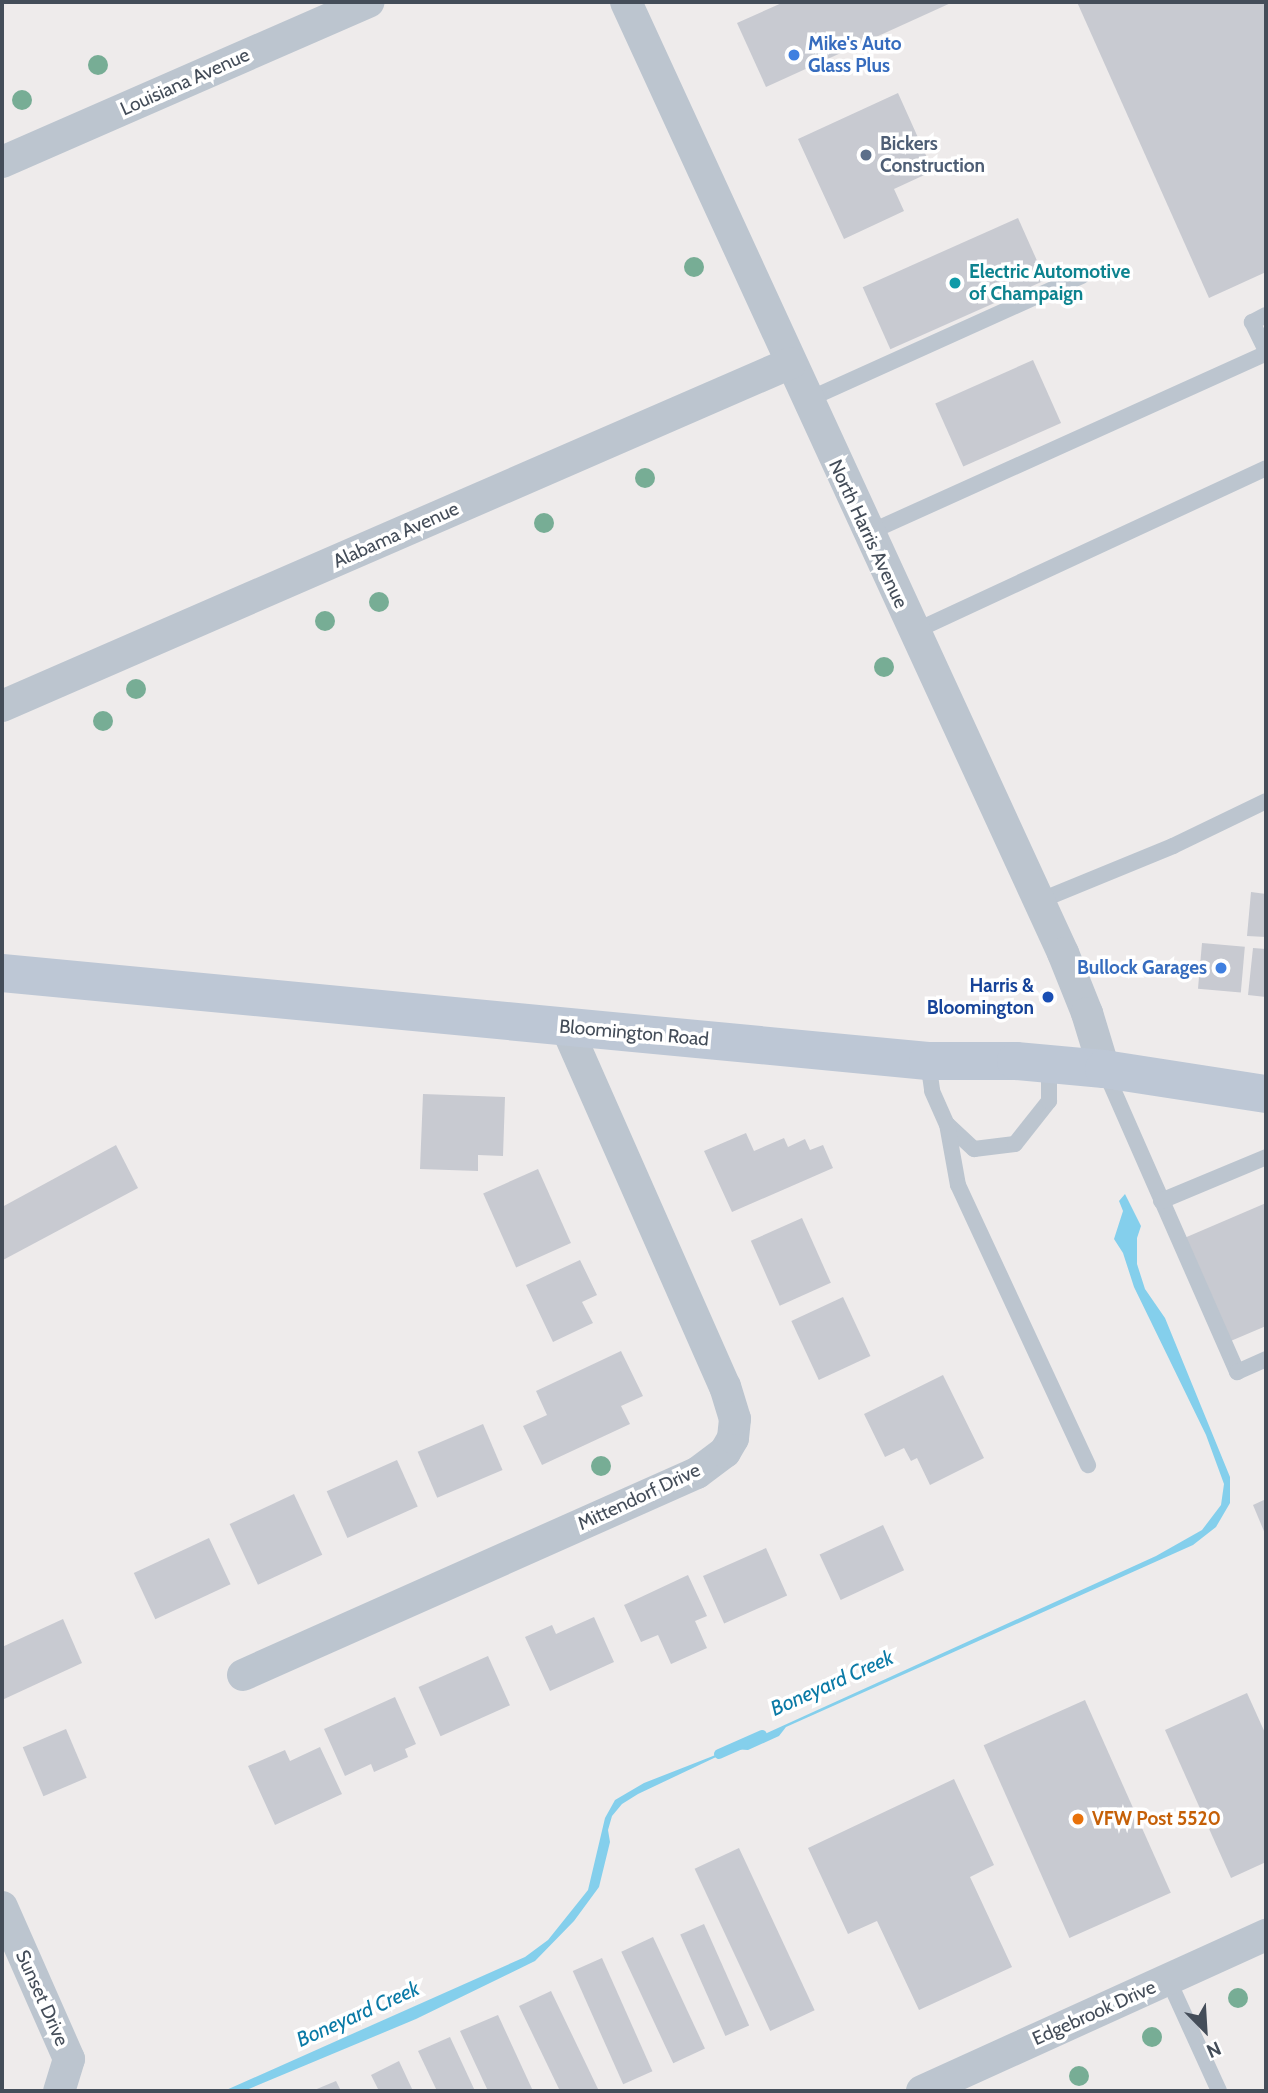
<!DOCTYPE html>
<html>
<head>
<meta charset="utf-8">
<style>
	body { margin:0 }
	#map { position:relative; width:1268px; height:2093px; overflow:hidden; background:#eeebeb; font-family:Cabin,sans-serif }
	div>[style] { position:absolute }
	.water>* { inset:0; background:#84cfec }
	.stream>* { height:10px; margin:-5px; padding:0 5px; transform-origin:5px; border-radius:5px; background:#84cfec }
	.building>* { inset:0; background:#c8cad1; transform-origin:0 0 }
	.service>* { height:16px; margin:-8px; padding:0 8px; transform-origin:8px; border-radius:8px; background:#bcc5cf }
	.minor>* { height:32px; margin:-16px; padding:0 16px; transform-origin:16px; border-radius:16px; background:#bcc5cf }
	.secondary>* { height:38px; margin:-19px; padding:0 19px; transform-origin:19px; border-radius:19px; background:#bdc7d5 }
	.trees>* { width:20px; height:20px; margin:-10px; border-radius:50%; background:#77ad95 }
	.dots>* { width:19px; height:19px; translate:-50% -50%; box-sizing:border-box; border:4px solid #fff; border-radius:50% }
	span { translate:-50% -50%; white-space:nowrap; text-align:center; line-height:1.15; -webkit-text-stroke:7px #fff; paint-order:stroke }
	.shop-label { font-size:19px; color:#366cbe; font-weight:700 }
	.left { translate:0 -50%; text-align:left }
	.right { translate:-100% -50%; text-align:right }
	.street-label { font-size:19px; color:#444d59 }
	.service-label { font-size:19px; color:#4e5e75; font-weight:700 }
	.culture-label { font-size:19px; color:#0d838f; font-weight:700 }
	.transit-label { font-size:19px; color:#164399; font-weight:700 }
	.food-label { font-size:19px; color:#c56008; font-weight:700 }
	.water-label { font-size:21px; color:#0a7aa6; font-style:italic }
	.frame { position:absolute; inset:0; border:4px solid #444d59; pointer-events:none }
	.north { position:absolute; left:1170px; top:1995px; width:70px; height:70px; -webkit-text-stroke:5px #fff; paint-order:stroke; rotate:156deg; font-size:19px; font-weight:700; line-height:28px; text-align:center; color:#444d59 }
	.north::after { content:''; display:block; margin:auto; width:24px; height:32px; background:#444d59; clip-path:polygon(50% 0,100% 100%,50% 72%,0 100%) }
</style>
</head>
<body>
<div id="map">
	<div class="water">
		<div style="clip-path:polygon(1125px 1194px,1141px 1226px,1137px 1238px,1137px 1264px,1145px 1289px,1165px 1318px,1230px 1477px,1230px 1503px,1216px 1527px,1193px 1545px,786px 1727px,779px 1736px,748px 1750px,733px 1749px,638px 1794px,622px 1804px,612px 1816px,608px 1830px,610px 1842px,599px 1887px,574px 1921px,535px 1961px,416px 2019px,244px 2091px,224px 2091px,525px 1957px,548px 1940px,588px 1890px,605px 1818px,615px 1800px,644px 1783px,736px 1747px,1156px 1556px,1202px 1530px,1221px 1505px,1224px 1484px,1206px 1435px,1134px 1287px,1123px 1253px,1114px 1239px,1123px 1211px,1119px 1201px)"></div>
	</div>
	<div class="stream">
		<div style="left:719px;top:1754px;width:47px;rotate:-23.8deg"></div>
	</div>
	<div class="building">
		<div style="clip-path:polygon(784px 2px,953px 2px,766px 87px,737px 23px)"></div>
		<div style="clip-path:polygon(1077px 2px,1264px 2px,1266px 272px,1209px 298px)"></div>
		<div style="clip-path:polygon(898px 93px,933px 171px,894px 189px,904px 211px,844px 239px,798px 139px)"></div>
		<div style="left:1018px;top:218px;width:68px;height:170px;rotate:66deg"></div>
		<div style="left:1033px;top:360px;width:69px;height:107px;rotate:66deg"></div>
		<div style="clip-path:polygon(1251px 892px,1266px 894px,1266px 937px,1247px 936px)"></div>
		<div style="left:1202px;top:943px;width:43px;height:46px;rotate:5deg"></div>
		<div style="clip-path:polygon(1253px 948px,1266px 949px,1266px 997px,1248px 995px)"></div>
		<div style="clip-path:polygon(423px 1094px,505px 1097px,503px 1156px,478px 1155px,478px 1171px,420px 1169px)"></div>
		<div style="clip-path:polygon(746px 1133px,754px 1151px,784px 1138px,788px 1147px,805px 1139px,810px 1150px,823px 1145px,833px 1168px,732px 1212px,704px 1151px)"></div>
		<div style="clip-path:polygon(116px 1145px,138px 1188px,3px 1260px,2px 1207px)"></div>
		<div style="left:538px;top:1169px;width:81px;height:60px;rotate:66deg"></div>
		<div style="clip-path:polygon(1266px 1203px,1266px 1326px,1226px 1343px,1182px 1239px)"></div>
		<div style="left:802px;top:1218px;width:71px;height:56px;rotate:66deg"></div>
		<div style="clip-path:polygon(580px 1260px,597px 1295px,582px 1302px,593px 1323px,553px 1342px,526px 1285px)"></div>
		<div style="left:843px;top:1297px;width:65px;height:57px;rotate:65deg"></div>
		<div style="clip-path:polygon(621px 1351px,643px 1396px,621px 1406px,630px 1424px,542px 1465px,523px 1426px,547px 1415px,536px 1391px)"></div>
		<div style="clip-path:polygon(943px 1375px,984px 1458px,930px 1485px,917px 1458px,911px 1461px,904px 1448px,885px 1457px,864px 1414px)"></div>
		<div style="left:483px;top:1424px;width:50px;height:71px;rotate:67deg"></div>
		<div style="left:397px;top:1460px;width:51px;height:77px;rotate:66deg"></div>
		<div style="left:294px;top:1494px;width:67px;height:71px;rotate:65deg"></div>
		<div style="clip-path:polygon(1266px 1499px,1266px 1536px,1253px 1505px)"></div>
		<div style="left:883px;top:1525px;width:50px;height:70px;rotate:65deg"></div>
		<div style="left:209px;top:1538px;width:51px;height:83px;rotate:65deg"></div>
		<div style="left:766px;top:1548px;width:52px;height:69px;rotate:66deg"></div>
		<div style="clip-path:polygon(688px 1575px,707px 1616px,695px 1621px,707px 1648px,671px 1664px,658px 1635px,641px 1642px,624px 1605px)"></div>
		<div style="clip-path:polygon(594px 1617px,614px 1662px,550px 1691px,525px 1637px,552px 1625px,556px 1634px)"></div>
		<div style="clip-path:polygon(63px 1619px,82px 1663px,2px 1700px,2px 1647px)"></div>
		<div style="left:488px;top:1656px;width:54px;height:76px;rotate:66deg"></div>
		<div style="clip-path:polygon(1247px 1693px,1266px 1735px,1266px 1862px,1231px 1878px,1165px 1730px)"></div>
		<div style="clip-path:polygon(395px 1697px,416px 1744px,405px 1749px,408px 1757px,374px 1772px,371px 1764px,345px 1776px,324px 1729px)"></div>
		<div style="left:1085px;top:1700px;width:211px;height:111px;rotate:66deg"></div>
		<div style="left:66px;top:1729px;width:53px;height:47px;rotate:67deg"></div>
		<div style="clip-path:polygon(320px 1747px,342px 1794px,275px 1825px,248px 1766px,285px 1750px,290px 1761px)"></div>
		<div style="clip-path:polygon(954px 1779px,994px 1865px,970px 1877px,1012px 1967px,919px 2010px,877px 1921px,848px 1934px,808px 1848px)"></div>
		<div style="left:739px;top:1848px;width:179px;height:49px;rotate:65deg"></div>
		<div style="left:704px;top:1924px;width:111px;height:26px;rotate:66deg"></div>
		<div style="left:653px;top:1937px;width:123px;height:35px;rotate:65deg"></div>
		<div style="left:602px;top:1958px;width:124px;height:32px;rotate:66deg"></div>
		<div style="clip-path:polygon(551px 1991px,599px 2091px,560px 2091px,519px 2006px)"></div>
		<div style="clip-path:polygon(498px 2015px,533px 2091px,488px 2091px,460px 2031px)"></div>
		<div style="clip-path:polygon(450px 2037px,475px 2091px,437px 2091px,418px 2051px)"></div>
		<div style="clip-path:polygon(399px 2061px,413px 2091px,379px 2091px,371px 2075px)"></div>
		<div style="clip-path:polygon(336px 2081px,341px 2091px,312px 2091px)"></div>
	</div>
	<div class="service">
		<div style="left:1266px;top:315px;width:16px;rotate:153deg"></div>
		<div style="left:1252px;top:322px;width:32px;rotate:64deg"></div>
		<div style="left:807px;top:400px;width:302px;rotate:-24.3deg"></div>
		<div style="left:868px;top:533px;width:437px;rotate:-24.3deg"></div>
		<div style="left:913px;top:632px;width:389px;rotate:-24.9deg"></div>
		<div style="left:1039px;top:901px;width:145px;rotate:-22.3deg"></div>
		<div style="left:1173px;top:846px;width:103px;rotate:-25.8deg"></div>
		<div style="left:928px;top:1061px;width:30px;rotate:82deg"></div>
		<div style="left:932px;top:1091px;width:36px;rotate:66deg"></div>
		<div style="left:947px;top:1124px;width:37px;rotate:43deg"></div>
		<div style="left:974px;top:1149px;width:41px;rotate:-7deg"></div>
		<div style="left:1015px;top:1144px;width:55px;rotate:-51.7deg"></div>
		<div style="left:1049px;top:1101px;width:37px;rotate:-90deg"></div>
		<div style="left:1105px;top:1071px;width:329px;rotate:66.3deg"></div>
		<div style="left:1237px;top:1372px;width:32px;rotate:-24deg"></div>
		<div style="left:947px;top:1124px;width:62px;rotate:79.8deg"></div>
		<div style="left:958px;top:1185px;width:309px;rotate:65.1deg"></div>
		<div style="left:1161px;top:1201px;width:114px;rotate:-22.7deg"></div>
		<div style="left:1168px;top:1979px;width:123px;rotate:65.5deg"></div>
	</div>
	<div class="minor">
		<div style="left:626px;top:2px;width:1047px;rotate:65.32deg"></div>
		<div style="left:1063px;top:953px;width:65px;rotate:68.2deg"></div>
		<div style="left:1087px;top:1013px;width:59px;rotate:73.1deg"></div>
		<div style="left:2px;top:162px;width:400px;rotate:-23.6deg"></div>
		<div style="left:2px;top:706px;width:860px;rotate:-23.5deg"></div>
		<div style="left:243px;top:1675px;width:497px;rotate:-24deg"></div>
		<div style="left:697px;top:1473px;width:35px;rotate:-37deg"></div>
		<div style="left:725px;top:1452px;width:16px;rotate:-60deg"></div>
		<div style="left:733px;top:1438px;width:19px;rotate:-84deg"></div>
		<div style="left:735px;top:1419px;width:34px;rotate:-107deg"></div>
		<div style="left:725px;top:1387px;width:394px;rotate:-113.8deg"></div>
		<div style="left:2px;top:1907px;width:166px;rotate:66.2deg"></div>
		<div style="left:69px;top:2059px;width:34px;rotate:107deg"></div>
		<div style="left:922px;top:2091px;width:378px;rotate:-24.4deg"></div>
	</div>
	<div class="secondary">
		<div style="left:2px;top:973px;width:930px;rotate:5.43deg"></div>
		<div style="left:928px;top:1061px;width:88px"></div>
		<div style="left:1016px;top:1061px;width:88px;rotate:5.2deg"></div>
		<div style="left:1104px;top:1069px;width:164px;rotate:8.8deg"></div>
	</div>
	<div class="trees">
		<div style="left:98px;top:65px"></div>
		<div style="left:22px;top:100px"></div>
		<div style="left:694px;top:267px"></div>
		<div style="left:645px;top:478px"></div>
		<div style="left:544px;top:523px"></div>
		<div style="left:379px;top:602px"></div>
		<div style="left:325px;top:621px"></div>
		<div style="left:884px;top:667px"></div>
		<div style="left:136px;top:689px"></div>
		<div style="left:103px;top:721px"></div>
		<div style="left:601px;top:1466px"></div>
		<div style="left:1238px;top:1998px"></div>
		<div style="left:1152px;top:2037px"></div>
		<div style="left:1079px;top:2076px"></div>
	</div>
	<div class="dots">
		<div style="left:794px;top:55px;background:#3f7fe0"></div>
		<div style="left:866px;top:155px;background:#5c6f8a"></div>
		<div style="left:955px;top:283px;background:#0f9aa8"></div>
		<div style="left:1221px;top:968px;background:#3f7fe0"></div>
		<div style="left:1048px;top:997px;background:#1a4fb4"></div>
		<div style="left:1078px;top:1819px;background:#e8710a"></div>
	</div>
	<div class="shop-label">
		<span class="left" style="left:808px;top:55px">Mike's Auto<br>Glass Plus</span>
		<span class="right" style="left:1207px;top:968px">Bullock Garages</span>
	</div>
	<div class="street-label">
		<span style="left:185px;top:82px;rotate:-24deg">Louisiana Avenue</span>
		<span style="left:868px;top:534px;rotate:65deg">North Harris Avenue</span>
		<span style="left:396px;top:535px;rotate:-24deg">Alabama Avenue</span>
		<span style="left:634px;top:1033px;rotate:5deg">Bloomington Road</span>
		<span style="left:639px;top:1497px;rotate:-25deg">Mittendorf Drive</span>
		<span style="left:42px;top:1998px;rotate:66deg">Sunset Drive</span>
		<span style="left:1094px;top:2013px;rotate:-24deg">Edgebrook Drive</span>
	</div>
	<div class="service-label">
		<span class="left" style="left:880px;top:155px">Bickers<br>Construction</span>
	</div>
	<div class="culture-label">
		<span class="left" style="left:969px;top:283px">Electric Automotive<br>of Champaign</span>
	</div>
	<div class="transit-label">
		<span class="right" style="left:1034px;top:997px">Harris &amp;<br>Bloomington</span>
	</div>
	<div class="food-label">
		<span class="left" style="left:1092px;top:1819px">VFW Post 5520</span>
	</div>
	<div class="water-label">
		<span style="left:832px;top:1683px;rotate:-24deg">Boneyard Creek</span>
		<span style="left:358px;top:2014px;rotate:-24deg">Boneyard Creek</span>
	</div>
	<div class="frame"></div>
	<div class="north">N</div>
</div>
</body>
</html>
